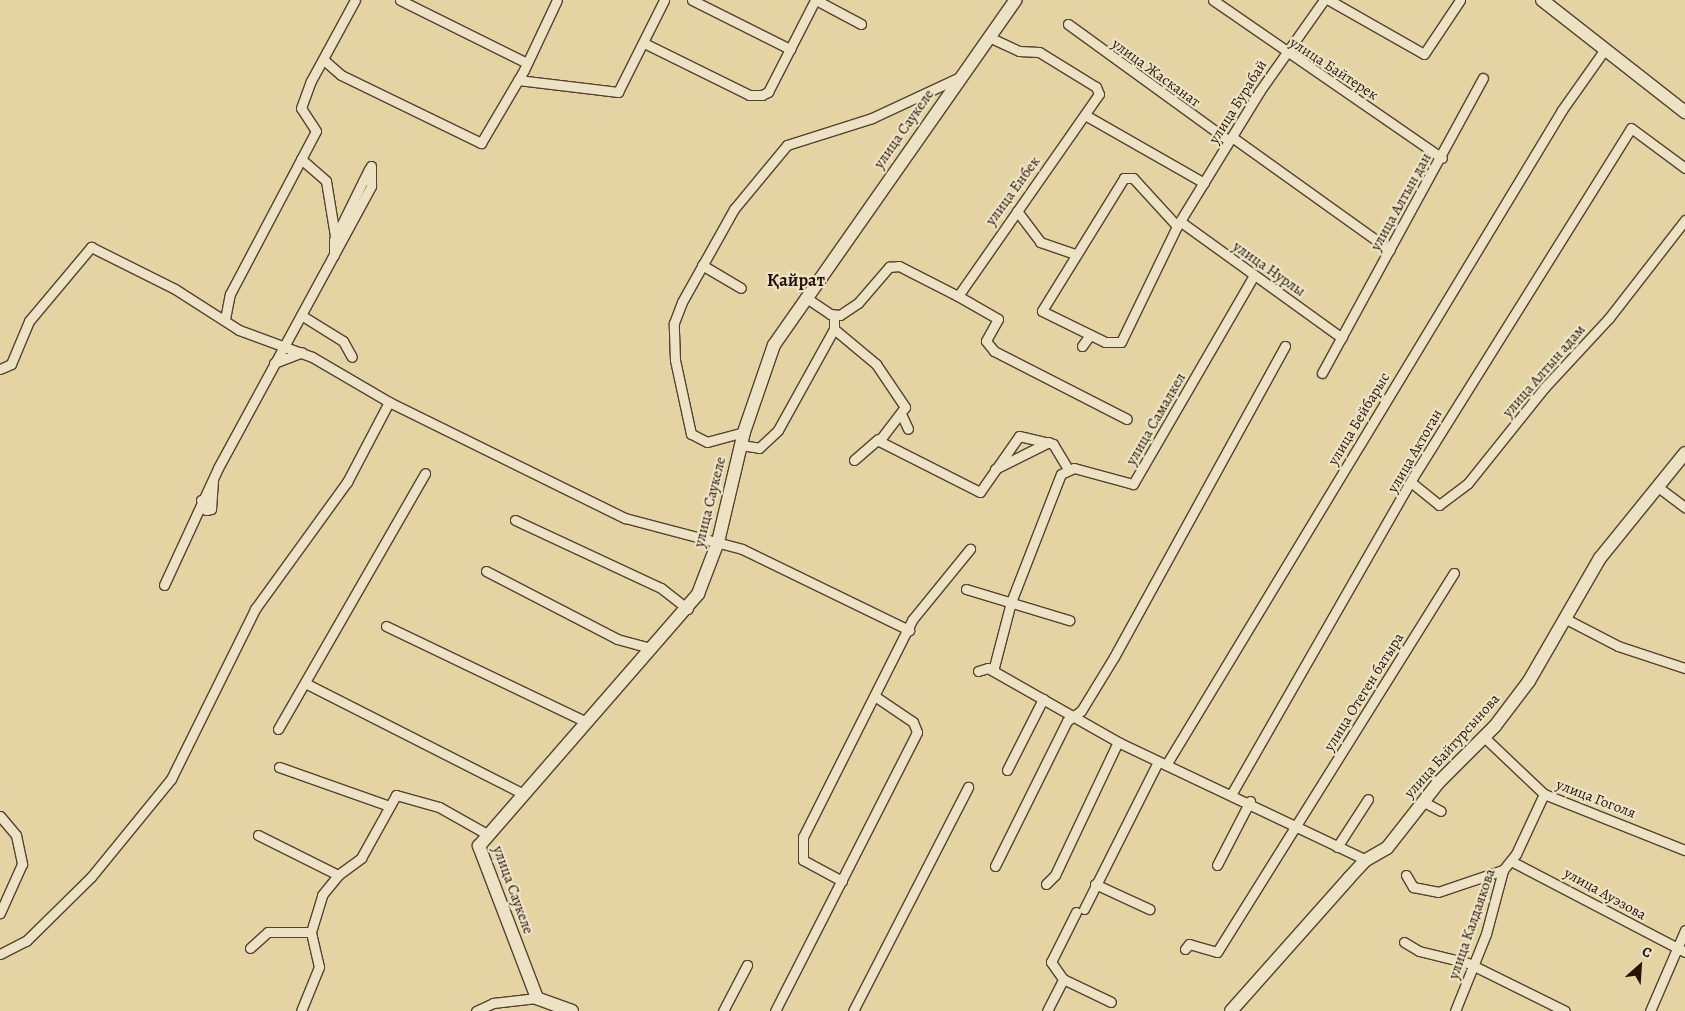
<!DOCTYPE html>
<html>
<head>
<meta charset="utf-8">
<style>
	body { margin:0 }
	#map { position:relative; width:1685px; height:1011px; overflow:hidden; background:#e4d4a4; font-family:Alegreya,serif }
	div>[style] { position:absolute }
	.roads { filter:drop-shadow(1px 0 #544230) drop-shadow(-1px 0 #544230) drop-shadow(0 1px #544230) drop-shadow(0 -1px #544230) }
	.street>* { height:9px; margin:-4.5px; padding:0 4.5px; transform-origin:4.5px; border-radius:4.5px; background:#ede3c4 }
	.secondary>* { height:12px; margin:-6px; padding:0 6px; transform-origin:6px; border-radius:6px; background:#ede3c4 }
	span { translate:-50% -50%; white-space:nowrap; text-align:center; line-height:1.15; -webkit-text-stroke:4.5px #ede3c4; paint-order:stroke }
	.street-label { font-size:15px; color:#241209 }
	.quarter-label { font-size:18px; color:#241209; font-weight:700 }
	.north { position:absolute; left:1615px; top:941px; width:50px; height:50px; -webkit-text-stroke:4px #ede3c4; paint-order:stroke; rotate:26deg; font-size:14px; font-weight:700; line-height:20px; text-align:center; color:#241209 }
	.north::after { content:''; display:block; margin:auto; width:18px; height:22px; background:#241209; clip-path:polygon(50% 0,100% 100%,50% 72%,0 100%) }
</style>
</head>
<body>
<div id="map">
	<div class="roads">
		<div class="street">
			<div style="left:400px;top:0;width:140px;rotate:26.4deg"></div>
			<div style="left:692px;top:0;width:110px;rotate:26.6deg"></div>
			<div style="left:816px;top:0;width:51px;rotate:28.1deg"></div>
			<div style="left:1213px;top:0;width:278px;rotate:34.6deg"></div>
			<div style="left:1329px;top:0;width:109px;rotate:29.6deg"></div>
			<div style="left:1424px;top:54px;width:65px;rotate:-56.3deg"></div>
			<div style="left:1068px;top:24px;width:199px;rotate:36deg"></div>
			<div style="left:644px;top:43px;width:117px;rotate:26.3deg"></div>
			<div style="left:749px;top:95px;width:13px"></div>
			<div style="left:762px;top:95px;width:7px;rotate:-27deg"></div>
			<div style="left:768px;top:92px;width:103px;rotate:-62.9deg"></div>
			<div style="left:325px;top:61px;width:21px;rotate:41deg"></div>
			<div style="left:341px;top:75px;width:156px;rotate:25.9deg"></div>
			<div style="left:481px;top:143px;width:85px;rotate:-59.5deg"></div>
			<div style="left:524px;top:70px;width:77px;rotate:-64.8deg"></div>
			<div style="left:518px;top:80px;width:101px;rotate:6.8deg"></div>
			<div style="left:618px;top:92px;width:103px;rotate:-63.4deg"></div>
			<div style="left:1085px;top:115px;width:137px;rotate:29.7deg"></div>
			<div style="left:1232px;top:137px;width:194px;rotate:35.6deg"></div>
			<div style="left:301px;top:159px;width:33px;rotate:41deg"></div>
			<div style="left:326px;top:181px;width:56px;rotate:80.7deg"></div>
			<div style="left:1017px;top:211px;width:39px;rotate:53deg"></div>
			<div style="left:1040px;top:242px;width:37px;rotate:19deg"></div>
			<div style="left:1181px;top:222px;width:198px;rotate:35.8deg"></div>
			<div style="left:1177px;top:226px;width:65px;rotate:-132.5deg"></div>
			<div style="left:1133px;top:178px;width:9px;rotate:180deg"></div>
			<div style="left:1124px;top:178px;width:156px;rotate:121.7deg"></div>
			<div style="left:1042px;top:311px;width:70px;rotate:26.2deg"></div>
			<div style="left:1105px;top:342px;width:16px"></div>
			<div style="left:1121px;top:342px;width:129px;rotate:-64.2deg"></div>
			<div style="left:1177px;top:226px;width:157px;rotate:-58.5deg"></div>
			<div style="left:1259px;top:92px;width:113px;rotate:-54.8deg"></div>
			<div style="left:334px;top:255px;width:15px;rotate:-90deg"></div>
			<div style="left:334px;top:240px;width:79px;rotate:-63.8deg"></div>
			<div style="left:702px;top:265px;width:45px;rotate:30.5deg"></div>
			<div style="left:958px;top:296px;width:46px;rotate:29.9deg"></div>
			<div style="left:998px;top:319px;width:25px;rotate:119deg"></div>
			<div style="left:986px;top:341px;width:13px;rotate:51deg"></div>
			<div style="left:994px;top:351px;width:149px;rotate:27.1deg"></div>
			<div style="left:805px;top:297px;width:30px;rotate:34deg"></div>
			<div style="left:830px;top:314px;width:10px;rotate:6deg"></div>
			<div style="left:840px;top:315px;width:22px;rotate:-34deg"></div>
			<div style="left:858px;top:303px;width:48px;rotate:-49.3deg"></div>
			<div style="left:889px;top:267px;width:10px;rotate:-6deg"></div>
			<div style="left:899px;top:266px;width:66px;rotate:27deg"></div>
			<div style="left:958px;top:296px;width:246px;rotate:-55.1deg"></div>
			<div style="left:1099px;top:94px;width:8px;rotate:-113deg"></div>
			<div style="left:1096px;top:87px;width:67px;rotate:-148.4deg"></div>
			<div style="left:1039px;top:52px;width:20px;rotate:-177deg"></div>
			<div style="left:1019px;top:51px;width:33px;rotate:-155deg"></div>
			<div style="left:301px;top:315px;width:49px;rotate:31.8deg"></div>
			<div style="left:343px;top:341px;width:18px;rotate:61deg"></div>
			<div style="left:225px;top:319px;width:25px;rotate:-79deg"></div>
			<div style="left:230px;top:294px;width:184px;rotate:-62.2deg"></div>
			<div style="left:316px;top:131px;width:27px;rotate:-123deg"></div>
			<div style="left:301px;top:108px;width:29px;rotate:-70deg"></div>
			<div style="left:311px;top:81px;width:92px;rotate:-61.5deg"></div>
			<div style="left:834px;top:329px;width:55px;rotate:39.8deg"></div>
			<div style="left:876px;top:364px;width:52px;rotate:56deg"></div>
			<div style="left:905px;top:407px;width:43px;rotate:127.4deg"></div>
			<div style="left:879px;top:441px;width:113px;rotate:26.8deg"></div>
			<div style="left:980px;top:492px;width:68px;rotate:-55.1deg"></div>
			<div style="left:1019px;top:436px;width:35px;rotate:13deg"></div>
			<div style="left:1053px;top:444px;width:29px;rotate:59deg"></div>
			<div style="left:1082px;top:346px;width:14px;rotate:-54deg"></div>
			<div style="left:274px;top:363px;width:30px;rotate:-21deg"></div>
			<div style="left:0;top:369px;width:12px;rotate:-24deg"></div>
			<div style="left:11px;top:364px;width:47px;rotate:-67.3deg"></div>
			<div style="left:29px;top:321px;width:97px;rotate:-50deg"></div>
			<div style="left:91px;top:247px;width:94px;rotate:26.6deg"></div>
			<div style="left:175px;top:289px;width:76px;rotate:32.6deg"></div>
			<div style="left:239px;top:330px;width:78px;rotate:20.3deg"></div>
			<div style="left:312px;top:357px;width:89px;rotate:30.3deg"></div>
			<div style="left:389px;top:402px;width:263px;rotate:26.2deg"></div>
			<div style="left:625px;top:518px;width:121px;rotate:14.8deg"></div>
			<div style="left:742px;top:549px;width:186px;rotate:25.9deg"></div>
			<div style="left:1322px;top:373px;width:336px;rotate:-61.4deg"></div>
			<div style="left:902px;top:416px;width:14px;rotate:65deg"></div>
			<div style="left:744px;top:432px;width:38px;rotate:165deg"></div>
			<div style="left:707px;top:442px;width:18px;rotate:-153deg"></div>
			<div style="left:691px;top:434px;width:76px;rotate:-102.2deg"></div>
			<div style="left:675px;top:360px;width:37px;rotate:-92deg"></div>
			<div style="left:674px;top:323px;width:22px;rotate:-69deg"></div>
			<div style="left:682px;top:302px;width:107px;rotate:-60.8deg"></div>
			<div style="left:734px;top:209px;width:83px;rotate:-50.4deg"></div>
			<div style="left:787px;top:145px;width:89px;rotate:-17.6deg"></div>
			<div style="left:872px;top:118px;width:97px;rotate:-25deg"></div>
			<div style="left:741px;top:445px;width:18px;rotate:9deg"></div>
			<div style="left:759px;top:448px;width:26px;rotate:-43deg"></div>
			<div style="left:778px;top:430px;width:115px;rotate:-61deg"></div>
			<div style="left:834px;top:329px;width:14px;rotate:-90deg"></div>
			<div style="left:854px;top:460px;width:32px;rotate:-41deg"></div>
			<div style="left:995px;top:469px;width:60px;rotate:-26.6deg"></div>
			<div style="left:1412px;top:483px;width:35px;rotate:39deg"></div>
			<div style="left:1439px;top:505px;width:36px;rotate:-37deg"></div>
			<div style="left:1468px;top:483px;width:123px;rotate:-51.3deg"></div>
			<div style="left:1545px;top:387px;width:94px;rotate:-47.2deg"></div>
			<div style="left:1609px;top:318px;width:124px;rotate:-52.2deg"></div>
			<div style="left:1658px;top:487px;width:34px;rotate:37deg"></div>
			<div style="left:201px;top:500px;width:11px;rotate:63deg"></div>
			<div style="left:206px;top:510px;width:5px;rotate:-11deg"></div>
			<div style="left:211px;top:509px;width:28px;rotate:-86deg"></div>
			<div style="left:515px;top:520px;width:161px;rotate:25deg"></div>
			<div style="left:661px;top:588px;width:34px;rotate:38deg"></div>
			<div style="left:486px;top:571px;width:148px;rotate:27.4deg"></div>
			<div style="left:617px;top:639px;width:35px;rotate:15deg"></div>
			<div style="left:164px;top:585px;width:129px;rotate:-65.2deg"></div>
			<div style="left:218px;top:468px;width:321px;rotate:-61.5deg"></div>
			<div style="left:371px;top:186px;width:20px;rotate:-90deg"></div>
			<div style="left:966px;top:589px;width:108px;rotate:16.8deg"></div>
			<div style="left:1564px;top:618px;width:61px;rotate:27.4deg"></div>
			<div style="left:1618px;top:646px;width:71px;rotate:18.2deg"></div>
			<div style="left:386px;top:626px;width:222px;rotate:25.6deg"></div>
			<div style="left:978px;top:671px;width:10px;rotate:-17deg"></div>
			<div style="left:988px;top:668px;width:152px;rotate:29.6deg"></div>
			<div style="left:1120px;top:743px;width:272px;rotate:25.4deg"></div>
			<div style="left:993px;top:671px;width:71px;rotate:-75.4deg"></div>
			<div style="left:1011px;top:602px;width:137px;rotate:-68.7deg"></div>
			<div style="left:1061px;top:474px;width:14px;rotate:-25deg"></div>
			<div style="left:1074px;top:468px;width:61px;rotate:15.2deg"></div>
			<div style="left:1133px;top:484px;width:241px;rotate:-59.9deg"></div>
			<div style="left:305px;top:683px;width:243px;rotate:26.9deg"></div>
			<div style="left:278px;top:729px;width:295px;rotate:-60.1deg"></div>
			<div style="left:1485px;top:738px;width:81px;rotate:43.5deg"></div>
			<div style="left:1544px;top:794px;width:152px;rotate:21.7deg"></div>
			<div style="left:1166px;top:765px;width:765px;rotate:-58.84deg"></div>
			<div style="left:1562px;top:110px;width:75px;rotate:-54.8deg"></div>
			<div style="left:279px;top:767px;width:117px;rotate:19.5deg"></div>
			<div style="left:1007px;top:770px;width:80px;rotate:-63.1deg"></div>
			<div style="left:1232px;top:793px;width:364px;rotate:-60.2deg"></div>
			<div style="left:1413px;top:477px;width:411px;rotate:-58deg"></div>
			<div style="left:1631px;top:128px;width:67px;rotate:36.5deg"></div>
			<div style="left:1422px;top:801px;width:21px;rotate:28deg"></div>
			<div style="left:0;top:816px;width:25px;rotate:50deg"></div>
			<div style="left:16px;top:835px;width:30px;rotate:78deg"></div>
			<div style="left:22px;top:864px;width:54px;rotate:114.2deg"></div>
			<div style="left:258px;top:835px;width:89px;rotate:26.6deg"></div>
			<div style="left:1337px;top:847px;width:57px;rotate:-57.1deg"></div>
			<div style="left:1511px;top:861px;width:196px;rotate:27.6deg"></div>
			<div style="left:1217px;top:865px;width:72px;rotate:-62.7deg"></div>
			<div style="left:995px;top:866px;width:162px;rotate:-63.6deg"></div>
			<div style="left:1067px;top:721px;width:17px;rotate:-36deg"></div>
			<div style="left:1081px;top:711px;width:63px;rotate:-58.6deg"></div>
			<div style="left:1114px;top:657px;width:355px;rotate:-61.2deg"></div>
			<div style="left:1406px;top:875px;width:14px;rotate:60deg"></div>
			<div style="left:1413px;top:887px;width:25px;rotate:11deg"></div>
			<div style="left:1438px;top:892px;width:69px;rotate:-18.7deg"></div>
			<div style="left:842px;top:881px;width:44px;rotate:-151.7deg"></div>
			<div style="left:803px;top:860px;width:23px;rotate:-90deg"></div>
			<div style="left:803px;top:837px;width:243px;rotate:-63.3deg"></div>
			<div style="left:912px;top:620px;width:92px;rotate:-50.8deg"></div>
			<div style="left:1046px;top:884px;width:13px;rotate:-45deg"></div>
			<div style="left:1055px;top:875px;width:147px;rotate:-64.7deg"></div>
			<div style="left:1095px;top:884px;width:60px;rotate:24.8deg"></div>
			<div style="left:1084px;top:909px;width:165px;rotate:-63.3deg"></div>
			<div style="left:1404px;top:942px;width:17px;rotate:31deg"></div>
			<div style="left:1419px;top:951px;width:50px;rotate:13.8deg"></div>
			<div style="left:1468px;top:963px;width:108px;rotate:26.3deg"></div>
			<div style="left:250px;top:948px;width:24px;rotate:-42deg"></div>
			<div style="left:268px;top:932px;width:43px"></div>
			<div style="left:1185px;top:949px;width:6px;rotate:-51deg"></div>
			<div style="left:1189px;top:944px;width:29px;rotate:16deg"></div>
			<div style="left:1217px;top:952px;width:447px;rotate:-58deg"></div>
			<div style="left:0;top:954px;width:29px;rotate:-27deg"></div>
			<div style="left:26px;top:941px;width:91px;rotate:-44.6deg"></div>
			<div style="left:91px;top:877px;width:127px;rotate:-50.8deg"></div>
			<div style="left:171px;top:779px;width:190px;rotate:-63.7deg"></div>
			<div style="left:255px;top:609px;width:157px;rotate:-54.1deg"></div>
			<div style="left:347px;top:482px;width:90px;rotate:-62.3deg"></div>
			<div style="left:1063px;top:979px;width:53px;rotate:25.6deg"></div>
			<div style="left:301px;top:1011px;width:48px;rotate:-67.8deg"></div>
			<div style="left:319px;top:967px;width:36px;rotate:-103deg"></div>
			<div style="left:311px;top:932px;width:39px;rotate:-73deg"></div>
			<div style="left:322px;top:895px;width:26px;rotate:-51deg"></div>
			<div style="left:338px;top:875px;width:29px;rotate:-36deg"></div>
			<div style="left:361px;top:858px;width:72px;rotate:-60.9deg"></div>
			<div style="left:396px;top:795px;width:45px;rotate:15.6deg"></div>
			<div style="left:439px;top:807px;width:55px;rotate:29.4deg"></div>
			<div style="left:476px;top:1011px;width:19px;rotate:-25deg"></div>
			<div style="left:493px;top:1003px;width:44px;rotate:-6.5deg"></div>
			<div style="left:723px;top:1011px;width:52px;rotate:-62.4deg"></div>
			<div style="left:775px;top:1011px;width:313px;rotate:-63deg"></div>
			<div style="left:917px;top:732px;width:11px;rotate:-112deg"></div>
			<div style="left:913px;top:722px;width:45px;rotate:-146deg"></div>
			<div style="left:853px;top:1011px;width:252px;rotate:-62.8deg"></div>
			<div style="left:1047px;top:1011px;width:36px;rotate:-63deg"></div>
			<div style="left:1063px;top:979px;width:21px;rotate:-125deg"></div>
			<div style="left:1051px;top:962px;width:56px;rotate:-63.4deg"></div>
			<div style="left:1455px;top:1011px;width:83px;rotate:-68.1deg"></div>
			<div style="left:1486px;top:934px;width:66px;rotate:-75.1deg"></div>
			<div style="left:1503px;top:870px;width:21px;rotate:-51deg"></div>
			<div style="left:1516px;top:854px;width:66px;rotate:-65deg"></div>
			<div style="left:1650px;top:1011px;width:88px;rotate:-66.6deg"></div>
		</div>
		<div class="secondary">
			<div style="left:1542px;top:0;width:182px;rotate:38.1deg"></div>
			<div style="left:572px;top:1011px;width:37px;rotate:-160deg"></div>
			<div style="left:537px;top:998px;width:163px;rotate:-110.9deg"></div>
			<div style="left:479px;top:846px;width:334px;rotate:-49deg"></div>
			<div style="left:698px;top:594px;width:56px;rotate:-69deg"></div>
			<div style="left:718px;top:542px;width:113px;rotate:-76.7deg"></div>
			<div style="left:744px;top:432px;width:92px;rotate:-71deg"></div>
			<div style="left:774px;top:345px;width:421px;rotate:-55deg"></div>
			<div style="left:1231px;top:1011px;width:178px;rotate:-48.4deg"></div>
			<div style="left:1349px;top:878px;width:25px;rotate:-47deg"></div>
			<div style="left:1366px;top:860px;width:24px;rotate:-30deg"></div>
			<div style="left:1387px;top:848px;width:83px;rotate:-51.9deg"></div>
			<div style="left:1438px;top:783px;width:81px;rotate:-45deg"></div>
			<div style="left:1495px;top:726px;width:56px;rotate:-52.9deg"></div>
			<div style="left:1529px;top:681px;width:142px;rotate:-60deg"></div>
			<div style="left:1600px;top:558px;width:135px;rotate:-51deg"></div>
		</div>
	</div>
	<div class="street-label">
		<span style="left:1334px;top:69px;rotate:33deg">улица Байтерек</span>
		<span style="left:1156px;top:73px;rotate:36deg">улица Жасканат</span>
		<span style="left:1238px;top:102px;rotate:-58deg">улица Бурабай</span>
		<span style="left:904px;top:129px;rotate:-55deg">улица Саукеле</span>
		<span style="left:1013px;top:191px;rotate:-54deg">улица Енбек</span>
		<span style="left:1401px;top:202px;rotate:-61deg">улица Алтын дан</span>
		<span style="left:1269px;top:269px;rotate:35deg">улица Нурлы</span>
		<span style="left:1544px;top:371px;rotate:-49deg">улица Алтын адам</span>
		<span style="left:1156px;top:419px;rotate:-60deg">улица Самалкел</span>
		<span style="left:1359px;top:419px;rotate:-59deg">улица Бейбарыс</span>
		<span style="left:1415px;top:451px;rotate:-60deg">улица Актоган</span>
		<span style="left:710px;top:502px;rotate:-76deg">улица Саукеле</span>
		<span style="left:1364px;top:692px;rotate:-58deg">улица Отеген батыра</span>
		<span style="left:1452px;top:746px;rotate:-48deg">улица Байтурсынова</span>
		<span style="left:1596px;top:799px;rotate:21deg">улица Гоголя</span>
		<span style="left:513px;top:890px;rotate:70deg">улица Саукеле</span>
		<span style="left:1605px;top:894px;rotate:29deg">улица Ауэзова</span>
		<span style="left:1472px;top:924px;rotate:-71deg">улица Калдаякова</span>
	</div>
	<div class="quarter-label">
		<span style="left:796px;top:280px">Қайрат</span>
	</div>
	<div class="north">С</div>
</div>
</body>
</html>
